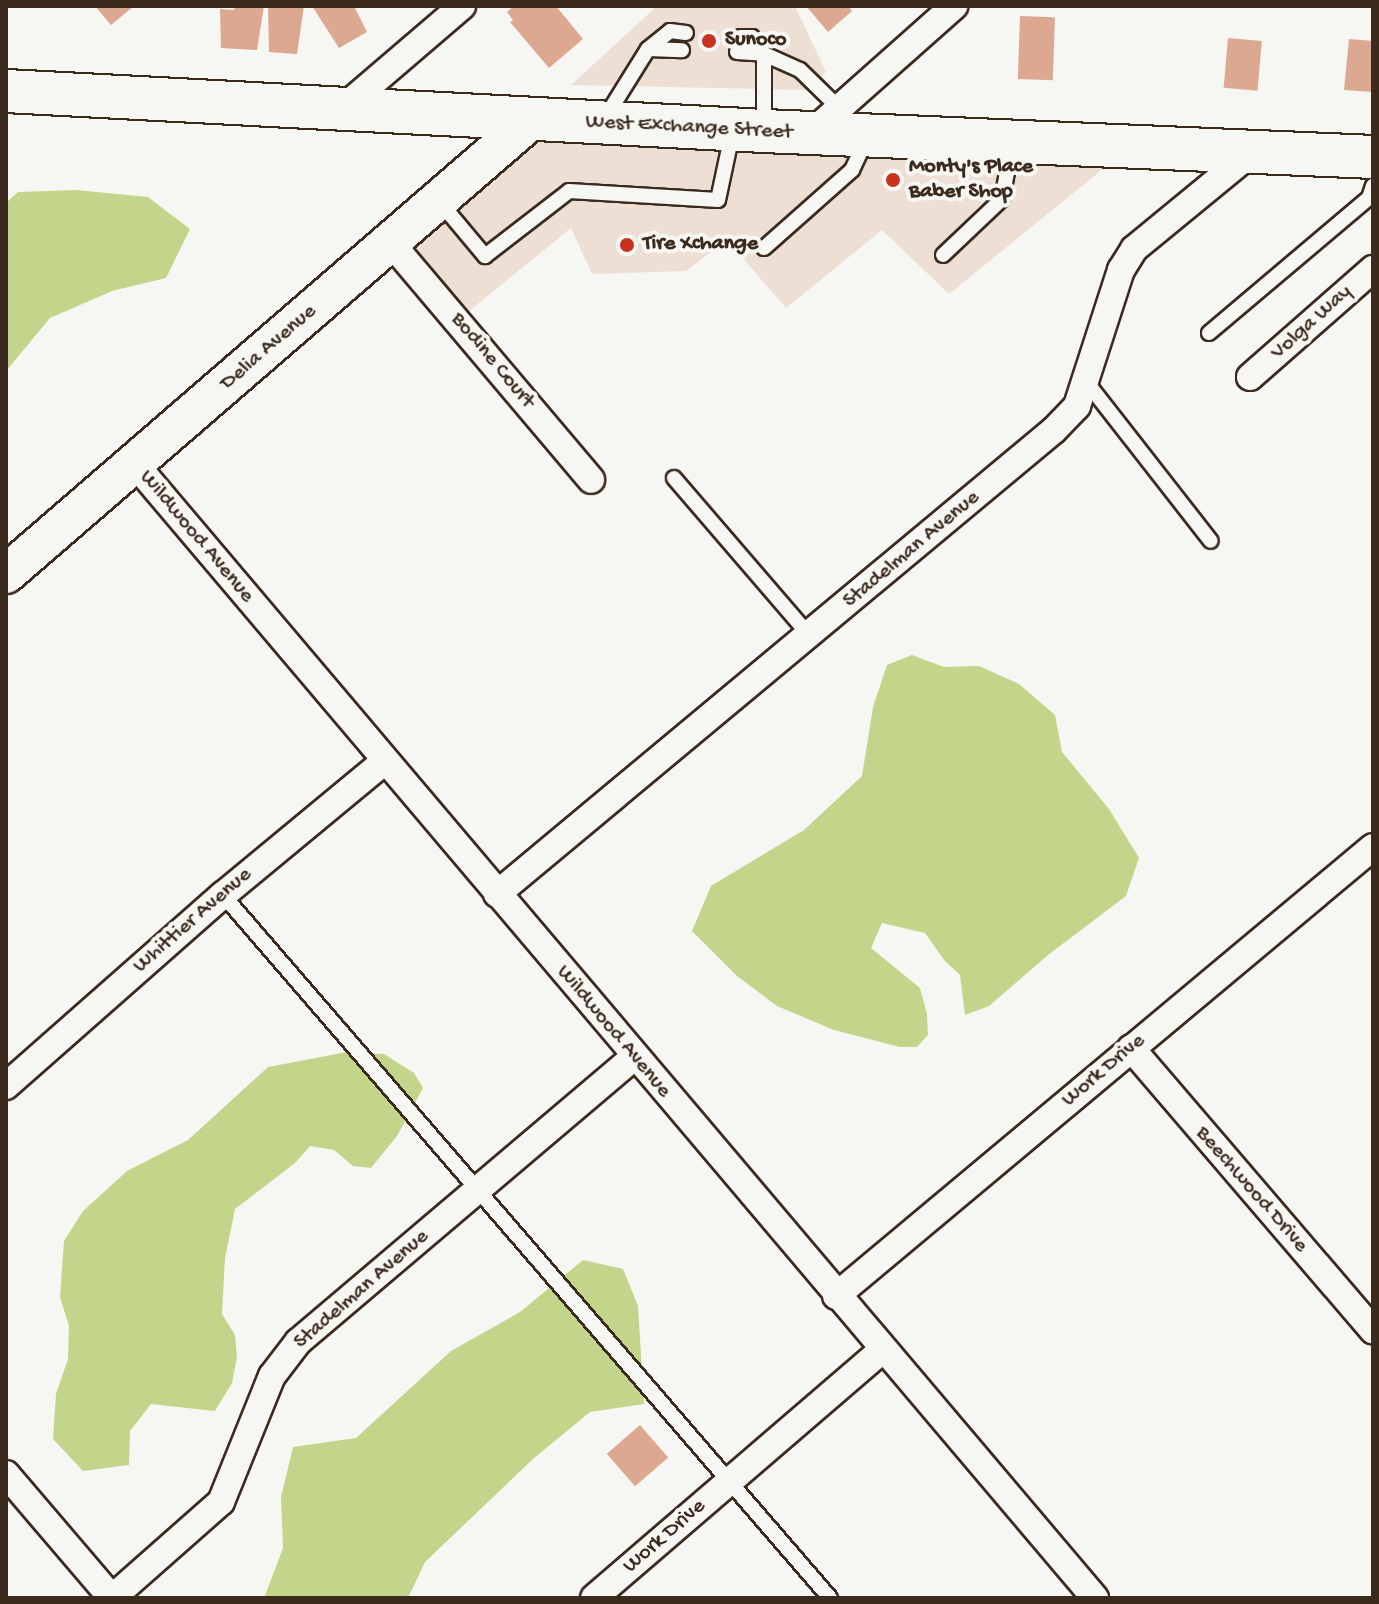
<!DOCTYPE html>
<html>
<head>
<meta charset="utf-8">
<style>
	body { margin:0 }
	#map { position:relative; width:1379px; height:1604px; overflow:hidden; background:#f6f6f2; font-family:"Gochi Hand",sans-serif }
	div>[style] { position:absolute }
	.built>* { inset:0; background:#eedfd5 }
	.green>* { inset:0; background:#c3d58a }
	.building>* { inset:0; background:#dda892; transform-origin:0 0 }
	.roads { filter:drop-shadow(2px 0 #3b2a1e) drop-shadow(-2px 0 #3b2a1e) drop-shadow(0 2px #3b2a1e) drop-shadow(0 -2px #3b2a1e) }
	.lane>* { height:14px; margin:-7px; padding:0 7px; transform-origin:7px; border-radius:7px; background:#f6f6f2 }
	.street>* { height:26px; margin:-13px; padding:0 13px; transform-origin:13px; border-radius:13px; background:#f6f6f2 }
	.secondary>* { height:38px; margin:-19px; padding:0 19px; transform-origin:19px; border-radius:19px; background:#f6f6f2 }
	.primary>* { height:42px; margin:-21px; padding:0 21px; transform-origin:21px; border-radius:21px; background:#f6f6f2 }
	.dots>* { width:22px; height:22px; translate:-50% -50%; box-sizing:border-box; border:4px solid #f6f6f2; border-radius:50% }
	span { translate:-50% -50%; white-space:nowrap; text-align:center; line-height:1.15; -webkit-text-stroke:8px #f6f6f2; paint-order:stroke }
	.poi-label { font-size:22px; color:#3b2a1e; font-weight:700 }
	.left { translate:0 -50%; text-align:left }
	.street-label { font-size:22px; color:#3b2a1e }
	.frame { position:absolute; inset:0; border:8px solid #3b2a1e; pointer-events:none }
</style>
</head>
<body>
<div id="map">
	<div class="built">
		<div style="clip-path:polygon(657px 6px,795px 6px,826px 72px,805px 90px,571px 85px)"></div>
		<div style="clip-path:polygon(531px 120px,1130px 147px,949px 294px,882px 230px,786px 308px,727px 240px,686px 271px,592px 274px,571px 228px,458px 320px,391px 243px)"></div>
	</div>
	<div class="green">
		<div style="clip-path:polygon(76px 190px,148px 197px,190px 229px,166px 278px,112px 291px,50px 318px,6px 371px,6px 203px,18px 192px)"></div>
		<div style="clip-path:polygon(912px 655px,944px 667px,979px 666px,1019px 684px,1055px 715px,1062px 752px,1109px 809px,1139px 858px,1126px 896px,1048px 955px,989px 1006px,965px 1015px,960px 975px,944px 960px,925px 933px,882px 923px,871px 948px,920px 988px,927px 1014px,928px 1035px,917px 1047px,900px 1047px,834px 1030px,777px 1006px,737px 976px,692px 931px,711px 886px,804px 830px,862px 776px,873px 707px,887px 665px)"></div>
		<div style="clip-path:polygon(347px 1052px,384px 1054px,414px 1073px,423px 1088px,397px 1136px,371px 1168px,353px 1166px,334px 1150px,310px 1146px,295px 1163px,235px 1209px,225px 1258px,222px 1314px,235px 1335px,237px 1357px,232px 1383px,215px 1411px,151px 1404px,130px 1431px,129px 1465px,83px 1471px,53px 1439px,56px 1394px,68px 1359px,69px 1326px,60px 1297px,64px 1241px,83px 1211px,127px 1171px,188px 1140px,268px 1067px)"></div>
		<div style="clip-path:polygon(583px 1260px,623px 1269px,638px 1306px,644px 1404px,590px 1412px,533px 1459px,425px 1562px,408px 1598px,264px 1598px,283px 1548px,281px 1497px,293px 1447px,356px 1438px,451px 1351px,520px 1312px)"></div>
	</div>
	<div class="building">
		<div style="clip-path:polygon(95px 6px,134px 6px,111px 25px)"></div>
		<div style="clip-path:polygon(235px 6px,264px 6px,257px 50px,221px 48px,220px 9px,234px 10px)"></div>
		<div style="clip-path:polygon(268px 6px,304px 6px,297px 54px,269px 52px)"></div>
		<div style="clip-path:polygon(312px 6px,354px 6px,367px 32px,339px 48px)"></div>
		<div style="clip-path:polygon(514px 6px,556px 6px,583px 39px,549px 68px,510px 22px,513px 20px,507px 12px)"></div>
		<div style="clip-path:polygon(806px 6px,848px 6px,852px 11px,828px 32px)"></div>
		<div style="left:1020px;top:16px;width:35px;height:63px;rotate:2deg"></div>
		<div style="left:1228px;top:38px;width:34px;height:50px;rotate:5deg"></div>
		<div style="clip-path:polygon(1349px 39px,1373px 41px,1373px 92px,1344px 90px)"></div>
		<div style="left:640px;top:1425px;width:43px;height:44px;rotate:49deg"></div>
	</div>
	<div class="roads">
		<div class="lane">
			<div style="left:740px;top:37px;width:12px"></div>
			<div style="left:752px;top:37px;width:21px;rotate:55deg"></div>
			<div style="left:764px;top:54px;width:39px;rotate:24deg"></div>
			<div style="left:800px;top:70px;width:54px;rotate:44.3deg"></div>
			<div style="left:648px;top:49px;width:28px;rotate:-39deg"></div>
			<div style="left:670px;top:31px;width:16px;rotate:7deg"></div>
			<div style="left:737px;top:52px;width:27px;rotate:4deg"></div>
			<div style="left:764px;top:54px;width:73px;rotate:90deg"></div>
			<div style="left:605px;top:118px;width:81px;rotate:-58.1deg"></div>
			<div style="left:648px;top:49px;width:34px;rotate:2deg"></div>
			<div style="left:439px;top:201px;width:72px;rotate:50.1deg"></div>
			<div style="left:485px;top:256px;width:106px;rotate:-37.7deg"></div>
			<div style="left:569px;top:191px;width:149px;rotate:3.5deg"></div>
			<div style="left:718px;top:200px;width:67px;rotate:-78deg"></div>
			<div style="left:764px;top:248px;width:118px;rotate:-41.6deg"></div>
			<div style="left:852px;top:170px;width:33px;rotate:-65deg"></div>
			<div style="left:943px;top:255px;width:81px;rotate:-43.5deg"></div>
			<div style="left:1002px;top:199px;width:54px;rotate:-79.3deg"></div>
			<div style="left:1209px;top:333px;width:209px;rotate:-40.2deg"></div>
			<div style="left:1369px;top:198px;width:13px;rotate:-72deg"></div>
			<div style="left:1085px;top:380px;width:204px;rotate:52deg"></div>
			<div style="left:674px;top:478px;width:208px;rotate:49.3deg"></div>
			<div style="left:223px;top:895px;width:929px;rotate:49.19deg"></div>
		</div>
		<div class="street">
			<div style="left:342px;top:109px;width:158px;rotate:-40.6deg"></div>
			<div style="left:810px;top:134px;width:193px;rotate:-41.6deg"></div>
			<div style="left:391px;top:243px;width:310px;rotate:49.8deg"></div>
			<div style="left:1250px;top:377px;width:164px;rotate:-41.3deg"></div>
			<div style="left:135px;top:464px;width:1486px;rotate:49.75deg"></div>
			<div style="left:497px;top:894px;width:725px;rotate:-39.8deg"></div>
			<div style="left:1054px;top:430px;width:33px;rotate:-46deg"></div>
			<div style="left:1077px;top:406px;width:143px;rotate:-72.1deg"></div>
			<div style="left:1121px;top:270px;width:25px;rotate:-58deg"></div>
			<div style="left:1134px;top:249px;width:153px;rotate:-39.4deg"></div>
			<div style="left:1131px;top:1048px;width:372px;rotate:49.4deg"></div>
			<div style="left:6px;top:1086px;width:289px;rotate:-41.4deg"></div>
			<div style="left:223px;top:895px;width:210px;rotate:-39.6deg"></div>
			<div style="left:836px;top:1296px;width:700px;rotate:-39.9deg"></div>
			<div style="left:6px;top:1474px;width:163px;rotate:49.5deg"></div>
			<div style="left:112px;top:1598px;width:145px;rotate:-41.4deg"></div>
			<div style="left:221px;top:1502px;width:136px;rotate:-68deg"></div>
			<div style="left:272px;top:1376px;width:43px;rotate:-52.6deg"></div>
			<div style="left:298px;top:1342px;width:441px;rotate:-40.3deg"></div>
			<div style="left:594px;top:1598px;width:380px;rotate:-40.7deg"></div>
		</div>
		<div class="secondary">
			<div style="left:6px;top:574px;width:694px;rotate:-40.85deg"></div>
		</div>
		<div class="primary">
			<div style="left:6px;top:91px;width:759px;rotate:3.02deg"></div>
			<div style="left:764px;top:131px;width:610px;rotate:2.44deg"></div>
		</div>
	</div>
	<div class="dots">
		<div style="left:709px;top:41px;background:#c8321e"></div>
		<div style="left:893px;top:180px;background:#c8321e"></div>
		<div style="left:627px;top:245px;background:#c8321e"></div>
	</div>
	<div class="poi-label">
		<span class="left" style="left:725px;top:41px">Sunoco</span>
		<span class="left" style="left:909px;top:180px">Monty's Place<br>Baber Shop</span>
		<span class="left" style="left:643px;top:245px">Tire Xchange</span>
	</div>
	<div class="street-label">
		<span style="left:689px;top:128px;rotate:3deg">West Exchange Street</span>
		<span style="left:1312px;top:323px;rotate:-42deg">Volga Way</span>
		<span style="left:269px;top:348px;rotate:-41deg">Delia Avenue</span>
		<span style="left:492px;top:361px;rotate:50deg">Bodine Court</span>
		<span style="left:196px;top:537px;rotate:50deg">Wildwood Avenue</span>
		<span style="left:912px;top:550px;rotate:-40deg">Stadelman Avenue</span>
		<span style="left:193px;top:921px;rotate:-41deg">Whittier Avenue</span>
		<span style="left:613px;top:1032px;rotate:50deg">Wildwood Avenue</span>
		<span style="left:1104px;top:1071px;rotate:-40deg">Work Drive</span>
		<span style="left:1251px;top:1190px;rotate:49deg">Beechwood Drive</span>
		<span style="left:362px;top:1290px;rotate:-41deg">Stadelman Avenue</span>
		<span style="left:665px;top:1537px;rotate:-41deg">Work Drive</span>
	</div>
	<div class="frame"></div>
</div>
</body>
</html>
